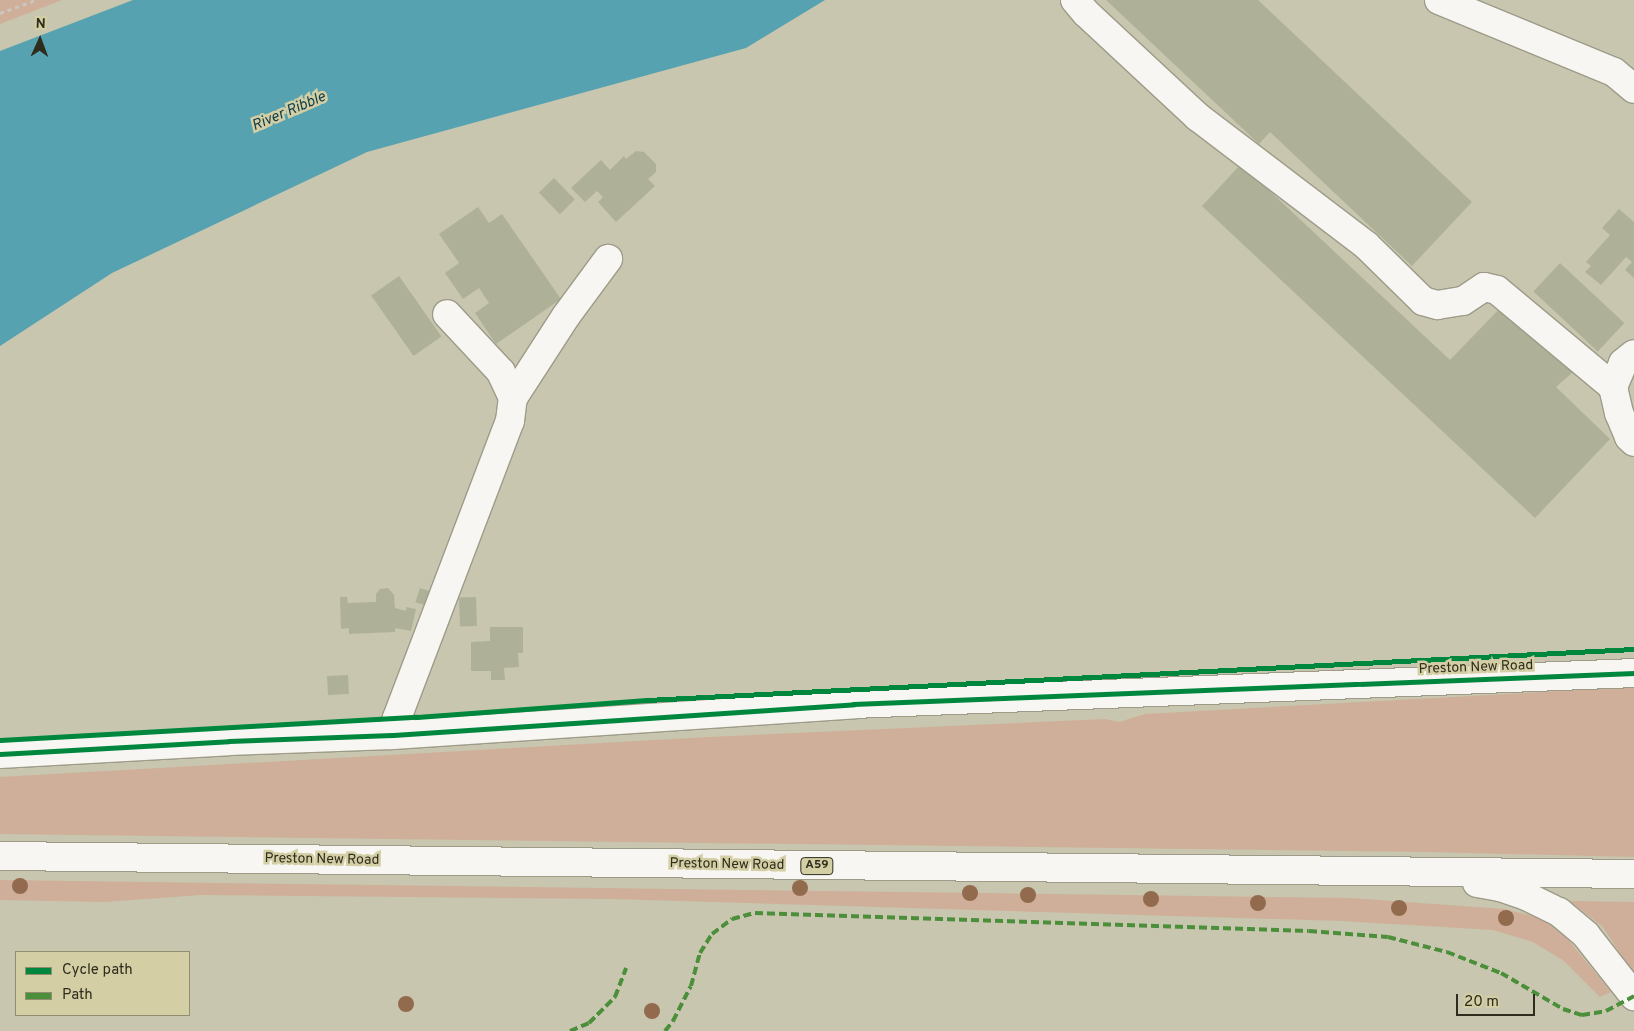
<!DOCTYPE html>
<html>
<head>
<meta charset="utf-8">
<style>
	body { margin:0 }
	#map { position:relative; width:1634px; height:1031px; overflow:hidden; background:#c8c6ae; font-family:Overpass,sans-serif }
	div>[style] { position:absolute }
	.green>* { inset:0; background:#cfaf99 }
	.water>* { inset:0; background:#56a2b0 }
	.building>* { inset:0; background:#aeb198; transform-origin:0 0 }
	.path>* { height:3px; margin-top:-1.5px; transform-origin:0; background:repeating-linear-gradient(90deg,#c8c7c0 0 4px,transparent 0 8px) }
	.roads { filter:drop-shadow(1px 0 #9d9b88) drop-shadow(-1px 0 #9d9b88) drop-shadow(0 1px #9d9b88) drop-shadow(0 -1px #9d9b88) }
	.minor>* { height:28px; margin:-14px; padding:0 14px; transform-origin:14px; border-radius:14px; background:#f7f6f3 }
	.highway>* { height:28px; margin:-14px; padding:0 14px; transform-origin:14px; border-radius:14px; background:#f7f6f3 }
	.quiet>* { height:4px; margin-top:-2px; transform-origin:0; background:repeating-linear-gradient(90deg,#4b8f3a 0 8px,transparent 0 12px) }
	.cycleway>* { height:5px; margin:-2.5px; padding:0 2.5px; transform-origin:2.5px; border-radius:2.5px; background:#00873e }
	.trees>* { width:16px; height:16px; margin:-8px; border-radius:50%; background:#926b4e }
	span { translate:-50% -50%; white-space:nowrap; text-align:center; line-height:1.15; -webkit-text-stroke:5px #d3cea4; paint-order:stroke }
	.shield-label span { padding:1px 4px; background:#d3cea4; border:1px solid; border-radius:4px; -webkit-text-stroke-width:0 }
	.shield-label { font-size:12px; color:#2e2c1c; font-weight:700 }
	.street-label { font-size:14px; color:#2e2c1c }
	.water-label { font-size:15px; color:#0e3c49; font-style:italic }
	.legend { position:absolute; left:15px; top:951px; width:175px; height:65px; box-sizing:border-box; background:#d3cea4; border:1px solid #918d6e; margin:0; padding:6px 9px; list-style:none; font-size:15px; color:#2e2c1c }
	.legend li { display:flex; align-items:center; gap:10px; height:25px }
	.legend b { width:25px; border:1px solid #918d6e }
	.north { position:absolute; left:15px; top:15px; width:50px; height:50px; -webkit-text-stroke:4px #d3cea4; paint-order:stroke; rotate:2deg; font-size:14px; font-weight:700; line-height:20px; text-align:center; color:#2e2c1c }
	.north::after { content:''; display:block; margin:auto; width:18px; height:22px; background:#2e2c1c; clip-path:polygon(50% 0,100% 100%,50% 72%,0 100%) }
	.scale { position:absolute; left:1456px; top:994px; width:79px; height:22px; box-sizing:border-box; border:2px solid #2e2c1c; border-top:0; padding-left:6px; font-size:15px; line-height:18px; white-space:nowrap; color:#2e2c1c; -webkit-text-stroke:4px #d3cea4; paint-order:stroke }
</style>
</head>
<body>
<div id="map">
	<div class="green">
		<div style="clip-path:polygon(0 0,62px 0,0 24px)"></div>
		<div style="clip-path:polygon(1634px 687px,1634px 857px,1428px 852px,0 834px,0 777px,708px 737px,1105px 719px,1119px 722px,1145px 714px)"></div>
		<div style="clip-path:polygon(0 880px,1351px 898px,1504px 909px,1538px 917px,1561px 931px,1611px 992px,1600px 997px,1564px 961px,1533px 942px,1493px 930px,1342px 921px,613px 899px,201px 895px,104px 902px,0 900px)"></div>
		<div style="clip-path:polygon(1570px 901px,1634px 902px,1634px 975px,1603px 927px)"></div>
	</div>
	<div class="water">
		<div style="clip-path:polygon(133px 0,825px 0,746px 48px,367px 152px,112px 273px,0 346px,0 51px)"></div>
	</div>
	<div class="building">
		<div style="clip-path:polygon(1106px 0,1258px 0,1472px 202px,1412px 266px,1270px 132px,1259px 144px)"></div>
		<div style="clip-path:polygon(636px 151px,644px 152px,656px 164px,656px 172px,648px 179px,655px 186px,616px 222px,598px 202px,603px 197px,597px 191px,585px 202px,571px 188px,601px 160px,610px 170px,624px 156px,626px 159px)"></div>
		<div style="clip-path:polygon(1241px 164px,1450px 360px,1504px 304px,1574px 371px,1556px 387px,1610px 439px,1535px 518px,1202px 206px)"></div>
		<div style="left:554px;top:178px;width:30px;height:21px;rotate:46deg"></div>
		<div style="clip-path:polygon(478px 207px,489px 223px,502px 214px,561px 299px,496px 344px,475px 313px,489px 303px,479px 288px,463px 299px,445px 273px,459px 263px,439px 234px)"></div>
		<div style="clip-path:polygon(1619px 209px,1634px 222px,1634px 278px,1625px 270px,1632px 262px,1626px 257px,1601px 285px,1585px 272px,1591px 266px,1586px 262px,1610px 235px,1602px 228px)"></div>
		<div style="left:1560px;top:263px;width:88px;height:39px;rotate:43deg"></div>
		<div style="left:399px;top:276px;width:74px;height:34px;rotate:55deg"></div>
		<div style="clip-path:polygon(388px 588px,394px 595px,395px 608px,406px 611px,406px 607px,416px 609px,411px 631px,395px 628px,395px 632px,349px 634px,349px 628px,341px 629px,340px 597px,347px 597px,348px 603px,376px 602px,376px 594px,380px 589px)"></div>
		<div style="left:420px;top:588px;width:13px;height:15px;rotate:18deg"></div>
		<div style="left:476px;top:597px;width:29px;height:17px;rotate:88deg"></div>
		<div style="clip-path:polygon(490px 627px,523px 627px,523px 653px,518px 653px,519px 667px,504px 668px,505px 680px,491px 680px,491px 671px,471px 671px,471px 642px,490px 641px)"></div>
		<div style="left:348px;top:675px;width:19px;height:21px;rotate:87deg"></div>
	</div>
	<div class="path">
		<div style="left:0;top:13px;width:37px;rotate:-20deg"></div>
	</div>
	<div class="roads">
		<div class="minor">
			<div style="left:1075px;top:0;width:17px;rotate:50deg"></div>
			<div style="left:1086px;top:13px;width:153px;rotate:42.9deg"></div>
			<div style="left:1198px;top:117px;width:211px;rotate:37.3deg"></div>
			<div style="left:1366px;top:245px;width:80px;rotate:44.5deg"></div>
			<div style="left:1423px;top:301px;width:15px;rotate:16deg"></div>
			<div style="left:1437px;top:305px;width:26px;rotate:-9deg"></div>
			<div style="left:1463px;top:301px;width:25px;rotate:-34deg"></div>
			<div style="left:1484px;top:287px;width:13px;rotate:13deg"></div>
			<div style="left:1497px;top:290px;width:151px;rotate:39.9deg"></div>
			<div style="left:1613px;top:387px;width:27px;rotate:77deg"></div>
			<div style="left:1619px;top:413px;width:26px;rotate:67deg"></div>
			<div style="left:1629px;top:437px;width:7px;rotate:45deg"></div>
			<div style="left:1439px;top:0;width:189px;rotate:22.4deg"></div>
			<div style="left:1614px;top:72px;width:26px;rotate:40deg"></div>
			<div style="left:1613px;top:387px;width:26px;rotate:-67deg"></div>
			<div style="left:1623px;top:363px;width:14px;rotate:-39deg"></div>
			<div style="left:513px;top:398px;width:98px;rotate:-57.1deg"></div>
			<div style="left:566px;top:316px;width:71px;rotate:-53.6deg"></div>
			<div style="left:392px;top:735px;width:18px;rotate:-74deg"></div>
			<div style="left:397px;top:718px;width:318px;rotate:-69.2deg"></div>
			<div style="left:510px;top:421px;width:23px;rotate:-83deg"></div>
			<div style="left:513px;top:398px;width:29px;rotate:-115deg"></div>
			<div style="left:501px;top:372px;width:79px;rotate:-133deg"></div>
		</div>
		<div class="highway">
			<div style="left:0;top:754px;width:229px;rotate:-3.2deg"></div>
			<div style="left:229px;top:741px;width:163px;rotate:-2.1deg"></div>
			<div style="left:392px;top:735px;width:462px;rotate:-3.8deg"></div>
			<div style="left:853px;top:704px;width:782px;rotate:-2.27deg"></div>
			<div style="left:0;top:856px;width:1634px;rotate:0.63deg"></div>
			<div style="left:1477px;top:883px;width:23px;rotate:10deg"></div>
			<div style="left:1500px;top:887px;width:28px;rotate:19deg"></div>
			<div style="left:1526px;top:896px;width:37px;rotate:26deg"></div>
			<div style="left:1559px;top:912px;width:35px;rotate:40deg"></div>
			<div style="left:1586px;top:935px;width:78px;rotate:51.8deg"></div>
		</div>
	</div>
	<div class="quiet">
		<div style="left:570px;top:1031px;width:21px;rotate:-23deg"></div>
		<div style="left:589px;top:1023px;width:37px;rotate:-45deg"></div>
		<div style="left:615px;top:997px;width:31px;rotate:-69deg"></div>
		<div style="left:665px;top:1031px;width:13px;rotate:-51deg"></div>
		<div style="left:673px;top:1021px;width:39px;rotate:-63deg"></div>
		<div style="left:691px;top:986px;width:34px;rotate:-75deg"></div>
		<div style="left:700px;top:953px;width:22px;rotate:-58deg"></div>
		<div style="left:712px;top:934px;width:25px;rotate:-37deg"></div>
		<div style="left:732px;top:919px;width:24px;rotate:-15deg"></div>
		<div style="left:755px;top:913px;width:554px;rotate:1.86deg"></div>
		<div style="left:1309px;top:931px;width:79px;rotate:4.3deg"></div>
		<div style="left:1388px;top:937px;width:61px;rotate:14.3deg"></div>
		<div style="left:1447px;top:952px;width:58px;rotate:21.3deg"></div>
		<div style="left:1501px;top:973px;width:72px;rotate:30.1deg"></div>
		<div style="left:1563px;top:1009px;width:20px;rotate:18deg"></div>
		<div style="left:1582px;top:1015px;width:24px;rotate:-9deg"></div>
		<div style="left:1606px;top:1011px;width:32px;rotate:-28deg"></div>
	</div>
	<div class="cycleway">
		<div style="left:0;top:740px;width:417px;rotate:-3.2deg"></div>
		<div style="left:416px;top:717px;width:232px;rotate:-4.2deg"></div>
		<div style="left:647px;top:700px;width:988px;rotate:-2.96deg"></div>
		<div style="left:0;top:754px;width:229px;rotate:-3.2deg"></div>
		<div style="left:229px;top:741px;width:163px;rotate:-2.1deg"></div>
		<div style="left:392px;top:735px;width:462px;rotate:-3.8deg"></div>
		<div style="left:853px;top:704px;width:782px;rotate:-2.27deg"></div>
	</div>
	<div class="trees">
		<div style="left:20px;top:886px"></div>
		<div style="left:800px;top:888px"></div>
		<div style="left:970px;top:893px"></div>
		<div style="left:1028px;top:895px"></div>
		<div style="left:1151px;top:899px"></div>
		<div style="left:1258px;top:903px"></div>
		<div style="left:1399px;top:908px"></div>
		<div style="left:1506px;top:918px"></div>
		<div style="left:406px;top:1004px"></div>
		<div style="left:652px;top:1011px"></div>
	</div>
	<div class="shield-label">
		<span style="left:817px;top:866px">A59</span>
	</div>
	<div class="street-label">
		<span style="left:1476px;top:668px;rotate:-2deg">Preston New Road</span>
		<span style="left:322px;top:860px;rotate:1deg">Preston New Road</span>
		<span style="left:727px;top:865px;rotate:1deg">Preston New Road</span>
	</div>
	<div class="water-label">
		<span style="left:289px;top:112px;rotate:-23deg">River Ribble</span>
	</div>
	<ul class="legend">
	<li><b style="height:6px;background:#00873e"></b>Cycle path</li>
	<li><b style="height:6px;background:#4b8f3a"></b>Path</li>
	</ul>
	<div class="north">N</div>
	<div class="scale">20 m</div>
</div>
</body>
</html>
